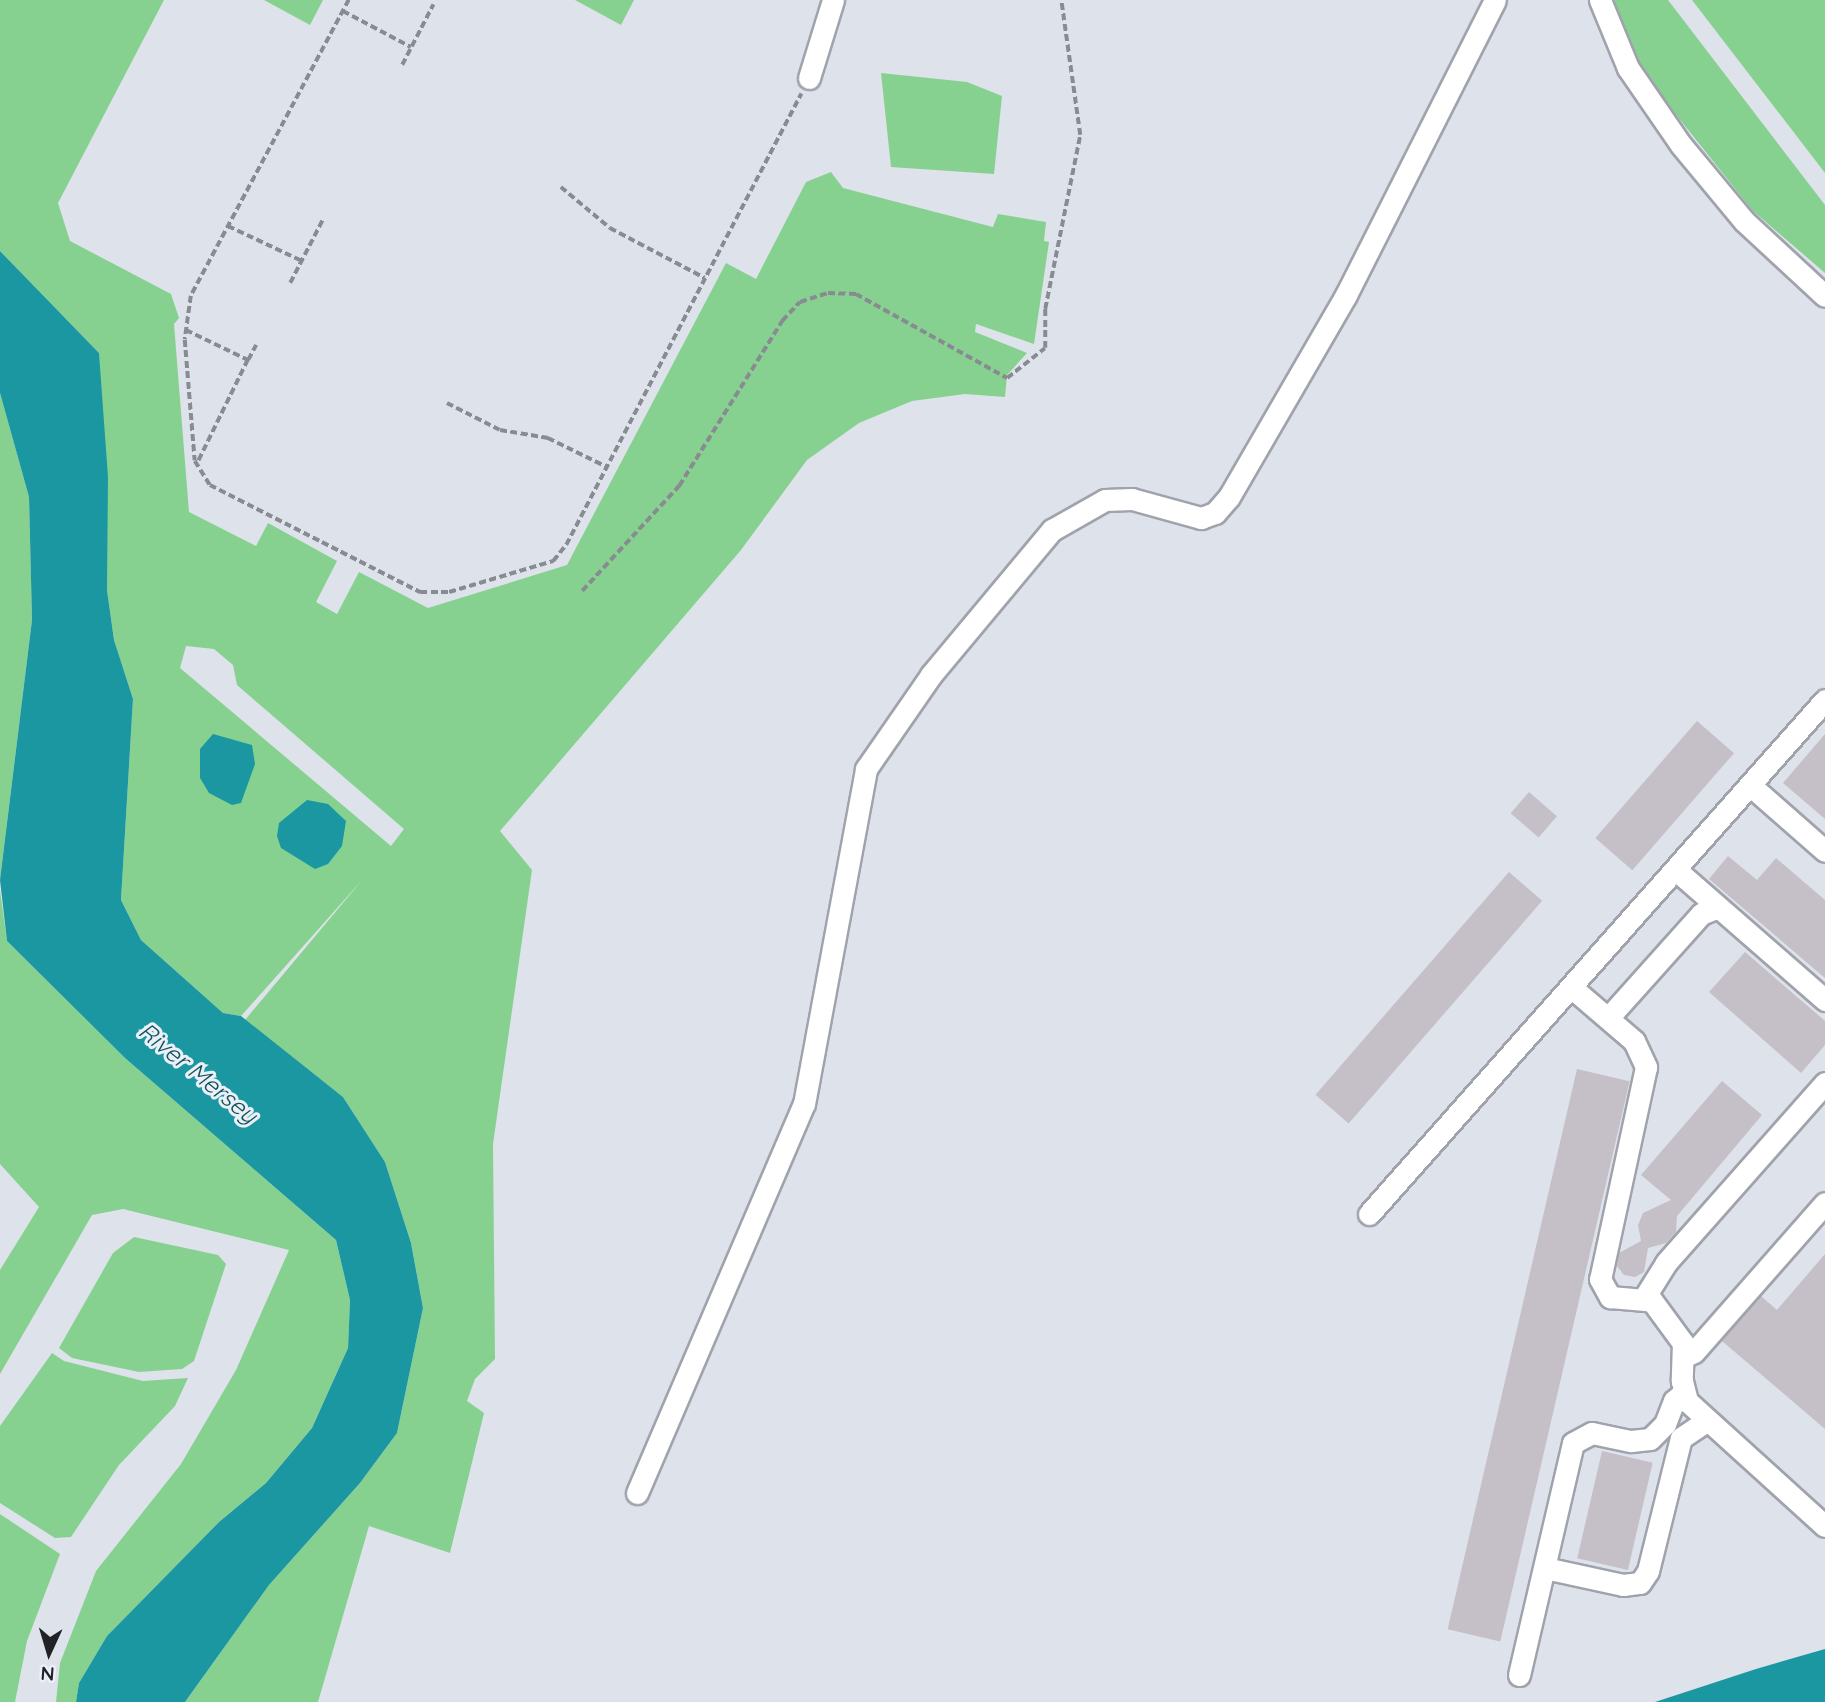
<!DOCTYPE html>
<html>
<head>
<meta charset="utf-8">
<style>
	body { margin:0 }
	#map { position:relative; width:1825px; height:1702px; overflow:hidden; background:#dee2eb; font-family:Quicksand,sans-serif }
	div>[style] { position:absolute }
	.green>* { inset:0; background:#87d190 }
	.water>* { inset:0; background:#1b97a2 }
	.building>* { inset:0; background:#c5bfc7; transform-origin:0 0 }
	.path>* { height:3.5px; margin-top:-1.75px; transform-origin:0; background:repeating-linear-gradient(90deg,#888b91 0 7px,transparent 0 10.5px) }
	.roads { filter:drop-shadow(2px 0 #a0a3ac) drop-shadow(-2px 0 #a0a3ac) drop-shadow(0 2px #a0a3ac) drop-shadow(0 -2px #a0a3ac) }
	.minor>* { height:21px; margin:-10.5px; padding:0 10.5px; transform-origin:10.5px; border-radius:10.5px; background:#fff }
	span { translate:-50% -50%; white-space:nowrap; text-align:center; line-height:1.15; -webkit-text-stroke:6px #ebeff8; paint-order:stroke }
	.water-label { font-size:24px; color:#125359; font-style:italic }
	.north { position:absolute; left:14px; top:1618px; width:70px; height:70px; -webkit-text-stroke:5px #ebeff8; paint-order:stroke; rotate:184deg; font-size:19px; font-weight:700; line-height:28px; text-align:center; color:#212225 }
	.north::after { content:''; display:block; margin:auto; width:24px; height:32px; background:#212225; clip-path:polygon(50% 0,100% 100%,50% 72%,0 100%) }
</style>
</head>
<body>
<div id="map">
	<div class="green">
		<div style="clip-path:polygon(evenodd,0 0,164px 0,58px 203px,70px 241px,171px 294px,179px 318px,174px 324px,189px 512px,256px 546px,268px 523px,337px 561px,316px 602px,337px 614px,359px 572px,428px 608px,567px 565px,726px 263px,756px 279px,806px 182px,831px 172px,843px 188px,993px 227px,998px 214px,1046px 222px,1044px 241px,1049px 242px,1034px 344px,976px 324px,975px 332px,1027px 353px,1007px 375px,1005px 397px,965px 394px,912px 401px,859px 423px,807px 460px,741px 550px,500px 831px,532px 870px,493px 1144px,495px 1359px,475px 1379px,467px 1401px,484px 1413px,450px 1553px,369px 1526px,318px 1702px,185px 1702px,269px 1585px,360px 1483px,397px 1433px,423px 1308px,411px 1243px,385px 1162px,343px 1097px,245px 1020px,363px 879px,241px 1016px,223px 1013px,141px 940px,121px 900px,133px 699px,114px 640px,107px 590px,99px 353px,0 251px,0 0,186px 646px,214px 649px,233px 665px,237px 685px,404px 829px,391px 846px,180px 668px,186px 646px)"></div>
		<div style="clip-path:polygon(264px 0,323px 0,310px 25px)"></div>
		<div style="clip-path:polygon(575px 0,634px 0,621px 25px)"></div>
		<div style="clip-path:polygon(1607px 0,1668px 0,1825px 205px,1825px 273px,1752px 210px,1638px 67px)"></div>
		<div style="clip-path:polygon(1692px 0,1825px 0,1825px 173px)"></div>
		<div style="clip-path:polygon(881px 73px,967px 82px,1002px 96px,994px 174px,891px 167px)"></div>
		<div style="clip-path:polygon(0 393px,29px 497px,32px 620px,0 880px)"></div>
		<div style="clip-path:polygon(0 890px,7px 941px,125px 1058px,336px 1240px,350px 1300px,348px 1348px,312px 1428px,266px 1483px,219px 1522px,107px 1636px,79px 1683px,76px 1702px,56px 1702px,60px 1663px,96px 1571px,181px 1464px,236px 1370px,289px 1250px,123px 1209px,92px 1215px,0 1374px,0 1270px,39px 1207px,0 1164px)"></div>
		<div style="clip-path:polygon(134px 1237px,218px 1255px,226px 1264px,194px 1361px,182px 1369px,139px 1372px,72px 1358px,59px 1348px,113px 1253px)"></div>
		<div style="clip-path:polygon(52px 1353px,64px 1361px,143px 1381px,188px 1378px,175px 1406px,119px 1465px,71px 1537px,55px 1538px,0 1503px,0 1426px)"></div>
		<div style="clip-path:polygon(0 1514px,60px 1554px,27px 1641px,15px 1702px,0 1702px)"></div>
	</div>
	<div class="water">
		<div style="clip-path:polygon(0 251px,99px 353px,108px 477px,107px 590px,114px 640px,133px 699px,121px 900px,141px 940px,223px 1013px,241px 1016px,343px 1097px,385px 1162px,411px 1243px,423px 1308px,397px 1433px,360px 1483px,269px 1585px,185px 1702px,76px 1702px,79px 1683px,107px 1636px,219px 1522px,266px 1483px,312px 1428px,348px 1348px,350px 1300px,336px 1240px,125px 1058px,7px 941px,0 880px,32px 620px,29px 497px,0 393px)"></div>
		<div style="clip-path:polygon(213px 734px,252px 745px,255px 764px,241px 803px,232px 805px,209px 793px,200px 778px,200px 749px)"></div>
		<div style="clip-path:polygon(307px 800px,328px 804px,346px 821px,342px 846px,328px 864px,315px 869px,281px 848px,277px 836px,279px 823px)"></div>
		<div style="clip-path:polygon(1825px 1649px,1825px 1702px,1655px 1702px,1756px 1669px)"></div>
	</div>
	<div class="building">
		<div style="left:1697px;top:721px;width:49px;height:155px;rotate:41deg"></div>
		<div style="clip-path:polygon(1825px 734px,1825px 819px,1783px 783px)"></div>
		<div style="left:1529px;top:792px;width:37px;height:28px;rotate:41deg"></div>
		<div style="clip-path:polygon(1728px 856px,1757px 880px,1776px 858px,1825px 900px,1825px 978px,1709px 879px)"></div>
		<div style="left:1509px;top:872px;width:44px;height:295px;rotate:41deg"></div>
		<div style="clip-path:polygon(1745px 952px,1825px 1021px,1825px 1045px,1801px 1073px,1709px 992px)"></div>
		<div style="left:1577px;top:1069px;width:54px;height:575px;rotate:13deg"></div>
		<div style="clip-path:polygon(1722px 1081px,1762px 1115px,1677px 1216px,1676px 1232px,1666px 1243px,1648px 1248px,1644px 1272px,1635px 1277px,1624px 1275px,1617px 1266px,1619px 1253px,1641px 1241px,1638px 1225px,1643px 1213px,1671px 1200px,1641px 1175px)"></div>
		<div style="clip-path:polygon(1825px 1254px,1825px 1429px,1722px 1341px,1761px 1296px,1777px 1310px)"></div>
		<div style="left:1602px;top:1451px;width:52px;height:110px;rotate:13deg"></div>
	</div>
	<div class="path">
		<div style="left:349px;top:0;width:336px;rotate:118.1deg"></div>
		<div style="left:191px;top:296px;width:44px;rotate:97.8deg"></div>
		<div style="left:185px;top:340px;width:121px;rotate:85.3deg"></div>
		<div style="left:195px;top:461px;width:28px;rotate:58deg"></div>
		<div style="left:210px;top:485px;width:236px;rotate:27deg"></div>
		<div style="left:420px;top:592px;width:29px"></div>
		<div style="left:449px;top:592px;width:109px;rotate:-16.6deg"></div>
		<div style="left:553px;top:561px;width:21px;rotate:-51deg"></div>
		<div style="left:566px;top:545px;width:509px;rotate:-62.48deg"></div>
		<div style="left:343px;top:11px;width:77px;rotate:27.9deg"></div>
		<div style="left:402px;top:65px;width:68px;rotate:-62.7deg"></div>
		<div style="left:561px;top:187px;width:64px;rotate:39.9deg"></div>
		<div style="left:610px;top:228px;width:107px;rotate:27.8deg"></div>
		<div style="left:228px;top:226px;width:82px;rotate:25.3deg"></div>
		<div style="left:290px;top:283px;width:72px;rotate:-62.7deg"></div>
		<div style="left:186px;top:330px;width:69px;rotate:25.8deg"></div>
		<div style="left:248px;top:360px;width:116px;rotate:116.1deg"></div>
		<div style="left:248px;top:360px;width:17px;rotate:-62deg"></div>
		<div style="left:447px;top:403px;width:59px;rotate:27deg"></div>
		<div style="left:500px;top:430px;width:49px;rotate:9.5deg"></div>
		<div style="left:548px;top:438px;width:66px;rotate:26.2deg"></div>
		<div style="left:582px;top:591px;width:143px;rotate:-47.3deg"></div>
		<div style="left:679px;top:486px;width:195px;rotate:-58deg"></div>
		<div style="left:782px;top:321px;width:26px;rotate:-47deg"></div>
		<div style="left:800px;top:302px;width:29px;rotate:-18deg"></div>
		<div style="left:828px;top:293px;width:28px;rotate:2deg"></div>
		<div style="left:856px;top:294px;width:173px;rotate:29.1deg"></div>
		<div style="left:1007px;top:378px;width:48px;rotate:-38.3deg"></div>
		<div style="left:1045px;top:348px;width:39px;rotate:-90deg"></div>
		<div style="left:1045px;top:309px;width:177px;rotate:-78.6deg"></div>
		<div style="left:1080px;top:135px;width:136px;rotate:-98deg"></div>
	</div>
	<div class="roads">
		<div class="minor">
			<div style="left:1600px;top:0;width:74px;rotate:67.6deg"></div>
			<div style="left:1628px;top:68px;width:93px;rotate:55.5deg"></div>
			<div style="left:1681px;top:145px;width:99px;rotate:50.3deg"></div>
			<div style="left:1744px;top:221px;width:110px;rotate:42.8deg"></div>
			<div style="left:809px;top:78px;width:82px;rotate:-72.9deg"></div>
			<div style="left:1751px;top:786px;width:98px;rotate:41.3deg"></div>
			<div style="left:1676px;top:870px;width:198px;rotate:41.1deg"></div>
			<div style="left:1571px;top:987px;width:83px;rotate:40.6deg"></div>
			<div style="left:1634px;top:1041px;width:29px;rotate:65deg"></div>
			<div style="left:1646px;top:1067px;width:217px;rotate:102.2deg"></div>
			<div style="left:1600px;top:1279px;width:21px;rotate:61deg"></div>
			<div style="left:1610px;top:1297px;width:38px;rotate:5deg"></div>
			<div style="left:1608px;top:1018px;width:140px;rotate:-48.2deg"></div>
			<div style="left:1701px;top:914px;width:18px;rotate:-22deg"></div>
			<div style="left:1825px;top:1083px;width:240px;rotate:131.5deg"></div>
			<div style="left:1666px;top:1263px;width:36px;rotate:122deg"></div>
			<div style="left:1647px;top:1294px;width:61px;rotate:53.7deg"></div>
			<div style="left:1683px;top:1343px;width:38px;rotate:92deg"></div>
			<div style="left:1682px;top:1381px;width:21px;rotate:76deg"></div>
			<div style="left:1687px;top:1401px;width:186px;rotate:42.2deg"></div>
			<div style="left:1369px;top:1214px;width:687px;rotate:-48.42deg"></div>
			<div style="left:1684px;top:1357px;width:11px;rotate:-27deg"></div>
			<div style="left:1694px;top:1352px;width:198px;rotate:-48.7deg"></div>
			<div style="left:637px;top:1493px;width:423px;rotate:-66.8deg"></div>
			<div style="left:804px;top:1104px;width:341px;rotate:-79.5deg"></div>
			<div style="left:866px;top:769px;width:114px;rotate:-55.3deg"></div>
			<div style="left:931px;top:675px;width:189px;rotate:-50.2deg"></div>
			<div style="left:1052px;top:530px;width:61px;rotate:-29.5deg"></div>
			<div style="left:1105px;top:500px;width:27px;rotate:-2deg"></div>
			<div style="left:1132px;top:499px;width:72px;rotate:15.4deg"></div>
			<div style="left:1201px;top:518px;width:15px;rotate:-20deg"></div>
			<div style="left:1215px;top:513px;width:21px;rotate:-49deg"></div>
			<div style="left:1229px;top:497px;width:233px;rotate:-59.9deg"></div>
			<div style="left:1346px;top:295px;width:330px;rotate:-63.2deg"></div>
			<div style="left:1545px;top:1568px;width:80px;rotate:12.3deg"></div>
			<div style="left:1623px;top:1585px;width:17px;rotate:-7deg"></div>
			<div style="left:1640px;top:1583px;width:14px;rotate:-56deg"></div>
			<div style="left:1648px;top:1571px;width:137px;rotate:-76.1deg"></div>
			<div style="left:1681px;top:1438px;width:30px;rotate:-34deg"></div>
			<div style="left:1519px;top:1675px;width:238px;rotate:-76.9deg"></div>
			<div style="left:1573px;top:1443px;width:21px;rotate:-28deg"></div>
			<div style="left:1592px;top:1433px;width:40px;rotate:12deg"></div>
			<div style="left:1631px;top:1441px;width:19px;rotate:-6deg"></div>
			<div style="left:1650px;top:1439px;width:21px;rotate:-45deg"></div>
			<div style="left:1665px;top:1424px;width:25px;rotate:-69deg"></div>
			<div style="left:1674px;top:1401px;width:12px;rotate:-42deg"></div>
		</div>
	</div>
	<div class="water-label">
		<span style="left:198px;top:1073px;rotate:39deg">River Mersey</span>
	</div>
	<div class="north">N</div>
</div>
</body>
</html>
